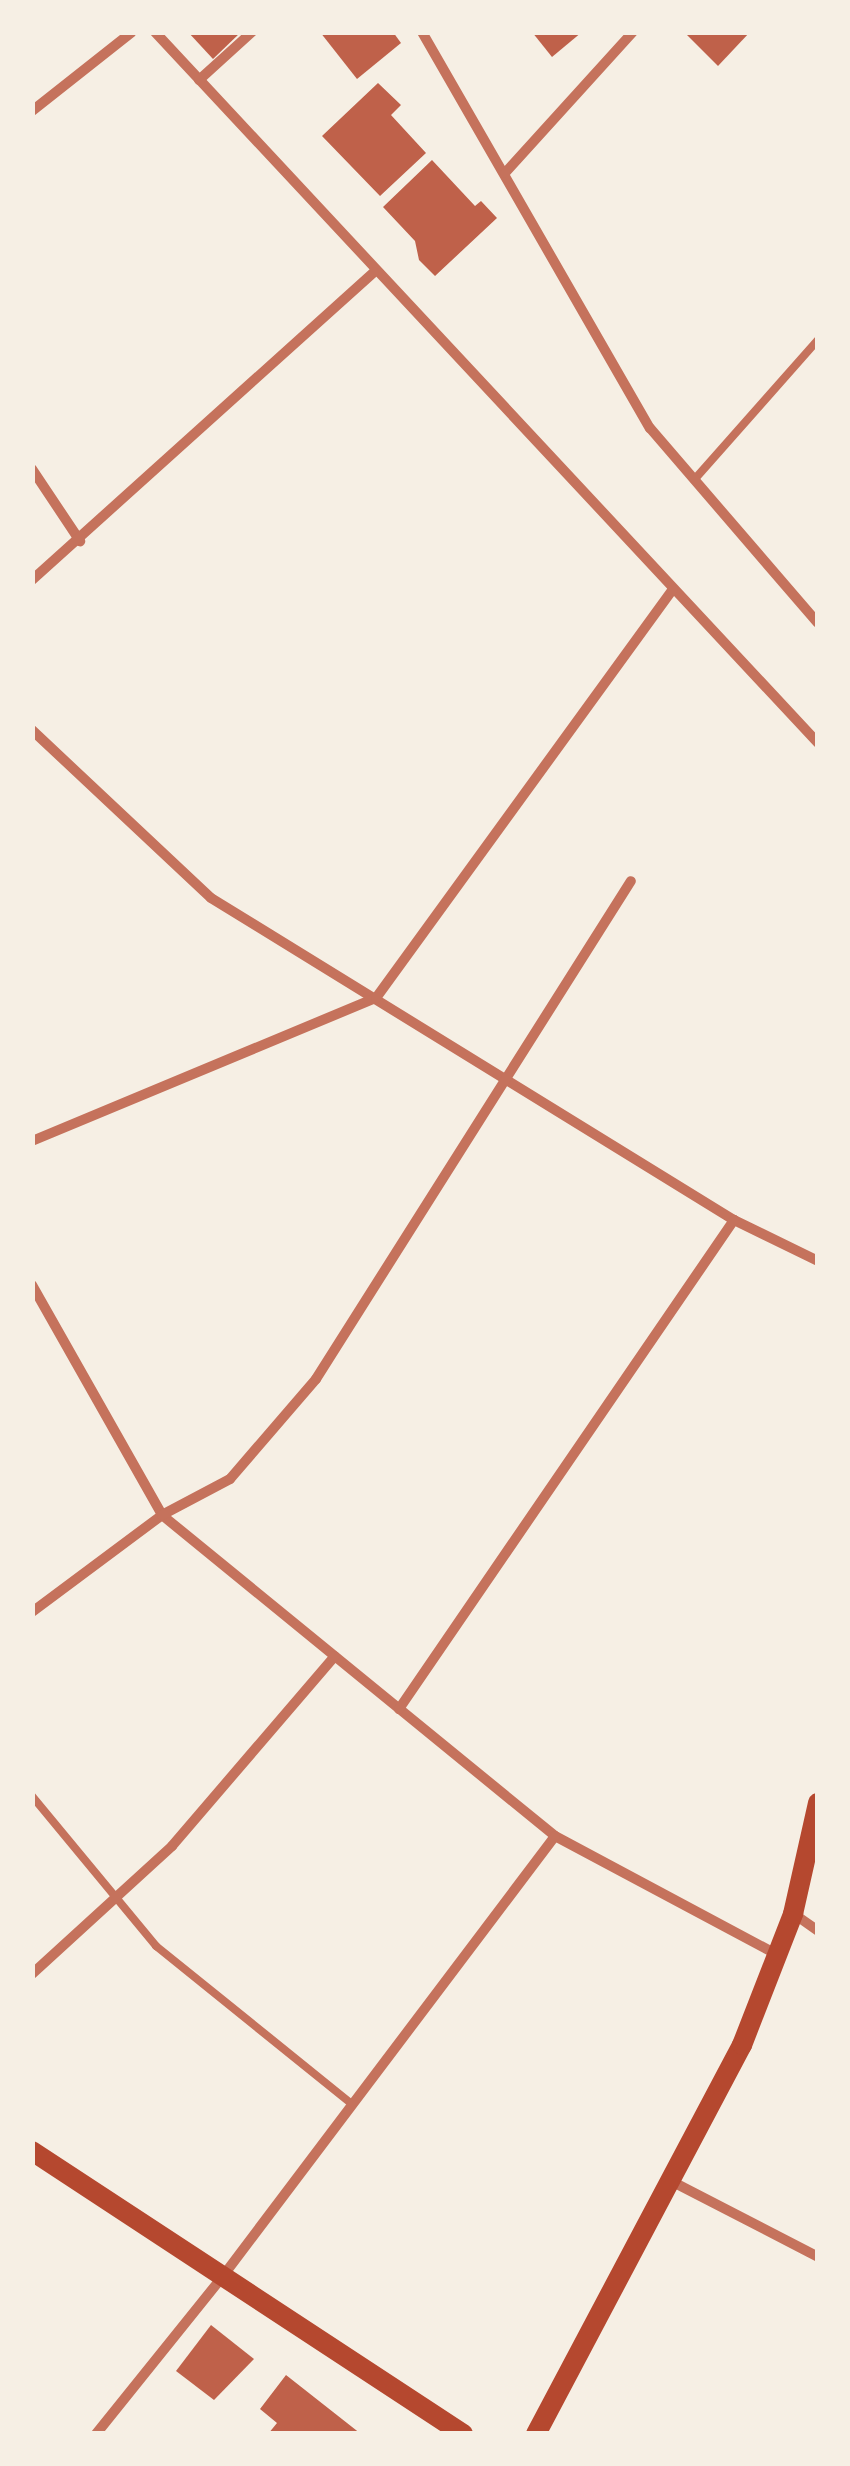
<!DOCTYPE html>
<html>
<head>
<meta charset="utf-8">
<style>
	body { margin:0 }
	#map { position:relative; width:850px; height:2466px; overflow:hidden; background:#f6efe4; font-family:Overpass,sans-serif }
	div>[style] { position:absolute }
	.building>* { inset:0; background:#bf614a }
	.service>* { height:8px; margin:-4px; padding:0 4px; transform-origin:4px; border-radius:4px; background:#c5725c }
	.minor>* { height:10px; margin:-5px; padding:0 5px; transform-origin:5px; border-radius:5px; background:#c5725c }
	.secondary>* { height:20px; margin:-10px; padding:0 10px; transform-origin:10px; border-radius:10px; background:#b5482f }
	span { translate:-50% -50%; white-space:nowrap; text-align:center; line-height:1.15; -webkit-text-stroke:8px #f6efe4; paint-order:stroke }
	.frame { position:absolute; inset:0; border:35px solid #f6efe4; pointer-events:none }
</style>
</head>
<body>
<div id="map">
	<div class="building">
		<div style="clip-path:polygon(188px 32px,241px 32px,213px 59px)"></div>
		<div style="clip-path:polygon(320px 32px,393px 32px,401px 43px,357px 79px)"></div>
		<div style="clip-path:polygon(532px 32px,582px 32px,552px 57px)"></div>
		<div style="clip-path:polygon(684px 32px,750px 32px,718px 66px)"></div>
		<div style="clip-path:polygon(378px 83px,401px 105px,391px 115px,426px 153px,380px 196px,322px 136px)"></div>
		<div style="clip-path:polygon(432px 160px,475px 206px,481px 201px,497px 218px,435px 276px,419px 260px,415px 241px,383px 207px)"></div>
		<div style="clip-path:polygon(211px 2325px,254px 2359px,214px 2400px,176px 2371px)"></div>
		<div style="clip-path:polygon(286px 2375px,361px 2434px,268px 2434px,277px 2423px,260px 2409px)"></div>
	</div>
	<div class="service">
		<div style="left:694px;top:480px;width:187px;rotate:-48.5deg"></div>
		<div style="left:32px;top:1796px;width:195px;rotate:50.4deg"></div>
		<div style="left:156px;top:1946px;width:252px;rotate:38.9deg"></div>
	</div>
	<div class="minor">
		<div style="left:155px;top:32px;width:972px;rotate:47deg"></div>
		<div style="left:422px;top:32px;width:457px;rotate:60.1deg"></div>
		<div style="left:650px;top:428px;width:257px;rotate:49.3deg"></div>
		<div style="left:199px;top:80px;width:72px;rotate:-42.2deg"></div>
		<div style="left:32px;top:111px;width:127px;rotate:-38.3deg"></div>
		<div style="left:505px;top:173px;width:190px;rotate:-47.8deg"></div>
		<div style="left:32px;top:469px;width:87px;rotate:56.3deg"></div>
		<div style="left:32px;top:580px;width:460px;rotate:-42deg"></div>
		<div style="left:32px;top:730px;width:245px;rotate:43.2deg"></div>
		<div style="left:211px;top:898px;width:614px;rotate:31.62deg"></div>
		<div style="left:734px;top:1220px;width:93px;rotate:26deg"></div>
		<div style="left:32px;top:1141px;width:373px;rotate:-22.6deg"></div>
		<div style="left:376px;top:998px;width:505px;rotate:-54.01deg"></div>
		<div style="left:32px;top:1285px;width:264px;rotate:60.5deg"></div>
		<div style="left:162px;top:1515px;width:507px;rotate:39.24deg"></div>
		<div style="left:555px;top:1836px;width:253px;rotate:28.1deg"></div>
		<div style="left:32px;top:1612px;width:162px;rotate:-36.7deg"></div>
		<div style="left:162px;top:1515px;width:77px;rotate:-27.9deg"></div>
		<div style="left:230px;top:1479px;width:132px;rotate:-49.3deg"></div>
		<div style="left:316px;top:1379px;width:589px;rotate:-57.69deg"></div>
		<div style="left:399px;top:1709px;width:593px;rotate:-55.59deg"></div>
		<div style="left:794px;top:1914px;width:29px;rotate:35deg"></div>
		<div style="left:32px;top:1974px;width:190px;rotate:-42.4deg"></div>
		<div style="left:172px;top:1846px;width:250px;rotate:-49.4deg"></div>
		<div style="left:673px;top:2182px;width:163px;rotate:27.3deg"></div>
		<div style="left:96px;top:2434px;width:203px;rotate:-51.2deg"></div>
		<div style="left:223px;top:2276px;width:551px;rotate:-52.96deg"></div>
	</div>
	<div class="secondary">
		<div style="left:32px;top:2151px;width:516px;rotate:33.29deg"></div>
		<div style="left:536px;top:2434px;width:440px;rotate:-62.1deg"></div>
		<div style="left:742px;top:2045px;width:141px;rotate:-68.7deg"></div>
		<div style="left:793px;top:1914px;width:114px;rotate:-77.3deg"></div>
	</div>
	<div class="frame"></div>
</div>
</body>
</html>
